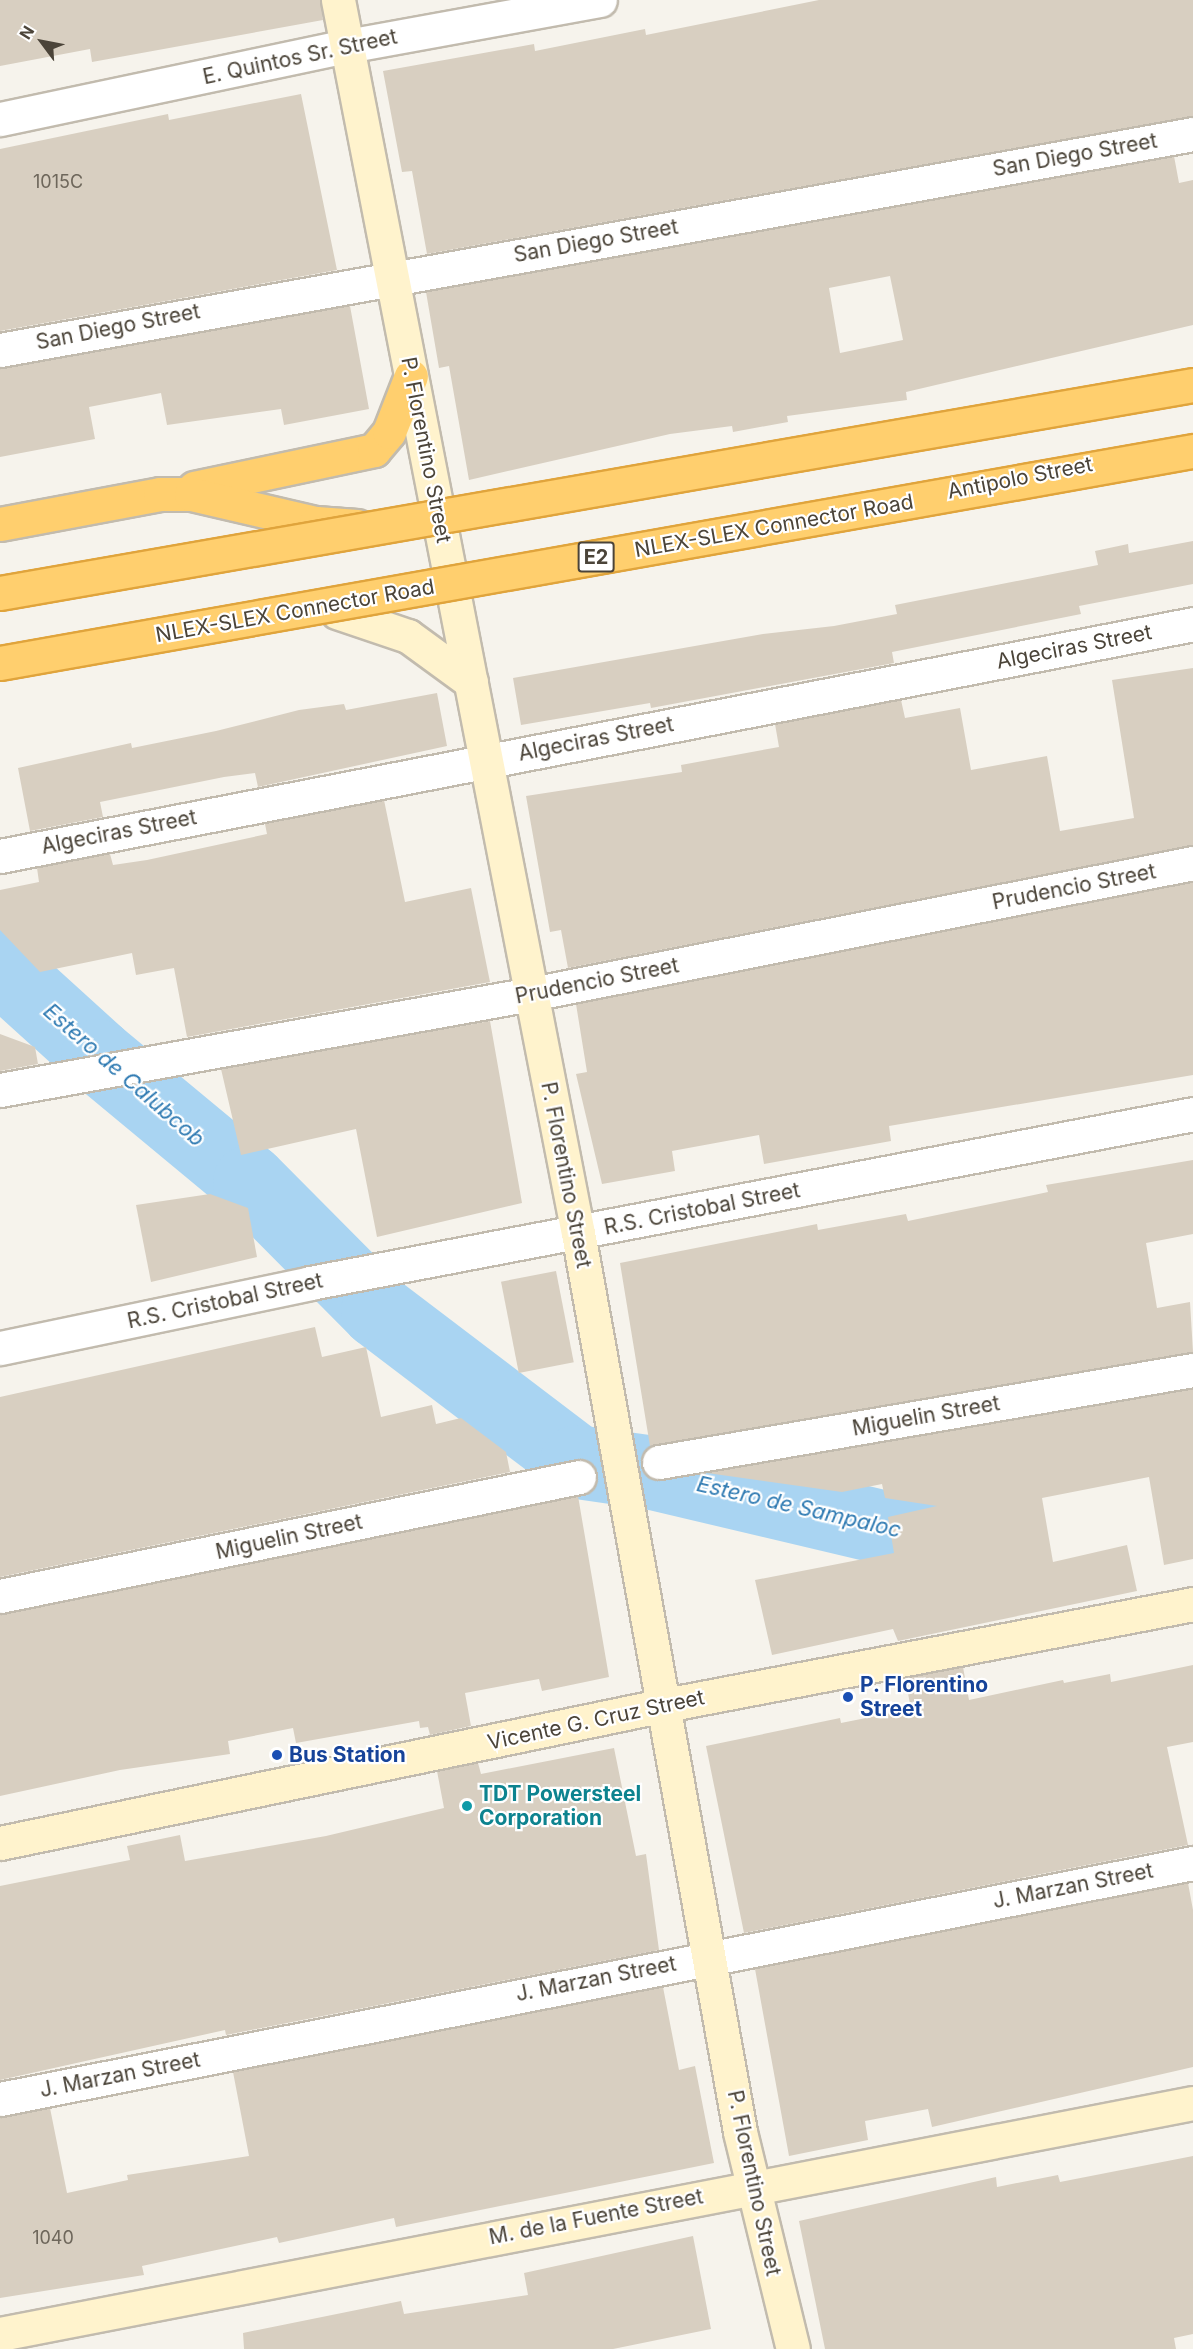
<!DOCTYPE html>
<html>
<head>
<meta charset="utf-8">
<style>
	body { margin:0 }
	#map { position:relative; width:1193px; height:2349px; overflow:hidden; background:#f6f3ec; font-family:Inter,sans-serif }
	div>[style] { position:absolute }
	.river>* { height:74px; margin:-37px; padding:0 37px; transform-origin:37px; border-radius:37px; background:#a9d4f2 }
	.building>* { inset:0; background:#d8cfc1; transform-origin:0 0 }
	.roads { filter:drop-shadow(2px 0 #c2bbae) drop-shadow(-2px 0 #c2bbae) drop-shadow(0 2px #c2bbae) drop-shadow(0 -2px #c2bbae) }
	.street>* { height:33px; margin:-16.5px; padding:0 16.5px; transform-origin:16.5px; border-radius:16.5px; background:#fff }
	.secondary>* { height:33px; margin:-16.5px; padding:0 16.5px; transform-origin:16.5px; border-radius:16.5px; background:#fff3cd }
	.highway>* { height:33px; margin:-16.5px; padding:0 16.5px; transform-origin:16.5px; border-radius:16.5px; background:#ffcf6e }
	.bridges { filter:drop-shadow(2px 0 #e0a43c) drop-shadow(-2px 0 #e0a43c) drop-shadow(0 2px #e0a43c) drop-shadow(0 -2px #e0a43c) }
	.highway-bridge>* { height:33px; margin:-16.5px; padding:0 16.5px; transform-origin:16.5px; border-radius:16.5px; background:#ffcf6e }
	.dots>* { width:16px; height:16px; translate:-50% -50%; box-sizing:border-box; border:3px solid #fff; border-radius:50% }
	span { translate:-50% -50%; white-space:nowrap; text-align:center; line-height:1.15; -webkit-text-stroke:4.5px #fff; paint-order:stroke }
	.number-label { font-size:18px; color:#6e675b }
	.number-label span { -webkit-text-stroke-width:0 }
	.shield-label span { padding:2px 4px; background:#fff; border:2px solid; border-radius:4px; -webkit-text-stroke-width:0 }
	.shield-label { font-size:20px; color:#4b4439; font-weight:700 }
	.street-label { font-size:21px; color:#4b4439 }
	.transit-label { font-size:21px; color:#164399; font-weight:700 }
	.left { translate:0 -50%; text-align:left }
	.culture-label { font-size:21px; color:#0d838f; font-weight:700 }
	.water-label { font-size:22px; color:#2e7ab2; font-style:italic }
	.north { position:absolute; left:12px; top:12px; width:60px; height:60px; -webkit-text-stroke:4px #fff; paint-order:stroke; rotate:302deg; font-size:16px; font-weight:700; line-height:24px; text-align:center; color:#4b4439 }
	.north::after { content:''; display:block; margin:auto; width:21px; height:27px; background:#4b4439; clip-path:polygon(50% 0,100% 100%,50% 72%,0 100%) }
</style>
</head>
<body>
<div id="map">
	<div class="river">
		<div style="left:0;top:967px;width:132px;rotate:42.2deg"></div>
		<div style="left:98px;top:1056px;width:197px;rotate:39.7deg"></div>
		<div style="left:250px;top:1182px;width:182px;rotate:45.2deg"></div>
		<div style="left:378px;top:1311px;width:250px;rotate:37.2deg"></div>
		<div style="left:577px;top:1462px;width:77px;rotate:8.2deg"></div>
		<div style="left:653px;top:1473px;width:344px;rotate:13.3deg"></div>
	</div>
	<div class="building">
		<div style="clip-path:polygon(0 0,320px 0,323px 20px,92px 62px,90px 49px,0 66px)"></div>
		<div style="clip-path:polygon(819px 0,1193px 0,1193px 116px,427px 254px,412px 171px,402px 172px,383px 71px,534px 44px,535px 51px,645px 29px,646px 35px)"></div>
		<div style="clip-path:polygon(301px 94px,337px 270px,0 331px,0 149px,168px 114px,169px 120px)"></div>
		<div style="clip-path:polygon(evenodd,1174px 156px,1179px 183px,1193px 180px,1193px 325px,906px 392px,907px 400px,787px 416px,788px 422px,733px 432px,732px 426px,670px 434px,469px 480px,449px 366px,439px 368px,426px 292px,1174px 156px,890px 276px,903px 340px,840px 353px,829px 288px,890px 276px)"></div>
		<div style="clip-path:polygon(350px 306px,369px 409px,284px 425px,281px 409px,167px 425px,161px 393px,89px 407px,95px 439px,0 457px,0 368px)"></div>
		<div style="clip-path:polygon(1193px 541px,1193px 584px,1079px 606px,1081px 614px,892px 652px,894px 663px,651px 708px,650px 703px,521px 725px,513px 678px,763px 634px,834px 626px,897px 614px,895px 605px,1098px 565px,1095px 551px,1128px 544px,1129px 553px)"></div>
		<div style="clip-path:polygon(1193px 668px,1193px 845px,568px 968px,561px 930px,550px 932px,526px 796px,682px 772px,681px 765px,779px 747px,775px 724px,901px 700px,905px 718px,960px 708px,971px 770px,1047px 756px,1060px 831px,1134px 818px,1112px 680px)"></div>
		<div style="clip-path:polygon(437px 693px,447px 746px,258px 787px,255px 773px,224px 777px,100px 802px,103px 817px,30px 831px,18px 768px,131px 743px,132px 748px,216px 731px,299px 710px,344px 704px,346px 710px)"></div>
		<div style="clip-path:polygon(384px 800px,405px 902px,471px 888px,490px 982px,187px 1037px,174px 968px,136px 975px,132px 953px,40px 972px,0 930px,0 890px,39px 882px,37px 868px,110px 854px,113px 865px,147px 860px,267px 834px,265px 824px)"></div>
		<div style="clip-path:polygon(1193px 882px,1193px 1075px,889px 1126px,891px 1141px,764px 1164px,759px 1135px,672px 1151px,675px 1171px,602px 1184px,576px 1074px,587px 1072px,576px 1004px)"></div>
		<div style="clip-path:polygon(490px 1021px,522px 1203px,377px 1237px,356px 1129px,241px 1155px,221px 1069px)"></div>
		<div style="clip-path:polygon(0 1034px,35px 1047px,38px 1064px,0 1071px)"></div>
		<div style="clip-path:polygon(1193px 1160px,1193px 1234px,1146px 1243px,1157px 1308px,1190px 1302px,1193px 1352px,650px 1446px,620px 1263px,817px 1224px,818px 1230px,906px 1214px,908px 1221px,1048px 1192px,1046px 1185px)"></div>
		<div style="clip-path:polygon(210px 1194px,248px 1208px,257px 1257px,151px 1282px,136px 1205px)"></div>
		<div style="left:556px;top:1271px;width:93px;height:56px;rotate:79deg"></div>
		<div style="clip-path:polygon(315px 1327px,322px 1357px,366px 1347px,381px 1417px,432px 1405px,436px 1424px,461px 1418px,506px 1452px,510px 1472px,0 1577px,0 1397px)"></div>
		<div style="clip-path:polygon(1193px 1389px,1193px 1559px,1164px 1565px,1149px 1477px,1042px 1498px,1053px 1562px,1127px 1545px,1137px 1591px,898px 1641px,893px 1629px,772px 1655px,755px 1580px,894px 1553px,888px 1517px,937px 1506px,885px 1498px,882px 1484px,842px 1492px,707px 1473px)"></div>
		<div style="clip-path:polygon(578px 1496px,609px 1677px,542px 1691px,539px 1679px,465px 1693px,471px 1726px,430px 1735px,428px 1727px,420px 1728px,419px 1721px,296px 1743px,293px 1728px,228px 1741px,230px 1754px,120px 1770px,0 1796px,0 1614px)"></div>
		<div style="clip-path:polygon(1193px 1665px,1193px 1742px,1167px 1747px,1188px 1845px,744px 1933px,706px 1746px,840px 1718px,841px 1723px,911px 1709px,905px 1678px,963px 1667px,969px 1700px,1063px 1680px,1064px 1683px,1110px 1674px,1111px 1682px)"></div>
		<div style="clip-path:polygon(614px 1748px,636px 1856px,646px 1854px,659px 1950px,226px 2035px,225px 2030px,0 2080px,0 1886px,130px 1860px,127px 1846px,180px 1835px,185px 1861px,326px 1836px,444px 1808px,437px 1771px,478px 1763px,481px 1774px)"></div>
		<div style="clip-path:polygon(1188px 1883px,1193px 1910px,1193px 2067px,932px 2127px,928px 2109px,865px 2121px,868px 2140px,789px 2156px,755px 1969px)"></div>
		<div style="clip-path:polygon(663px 1987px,679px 2070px,695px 2066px,714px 2163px,396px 2227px,394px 2218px,279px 2243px,277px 2237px,142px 2266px,144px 2275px,0 2298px,0 2117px,50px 2108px,67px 2193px,128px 2180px,127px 2175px,249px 2156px,233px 2072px)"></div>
		<div style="clip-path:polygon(1193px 2156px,1193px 2334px,1174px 2338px,1176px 2349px,825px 2349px,799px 2221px,996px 2177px,997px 2187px,1058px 2175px,1060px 2182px)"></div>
		<div style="clip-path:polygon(693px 2236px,711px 2329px,613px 2349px,244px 2349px,243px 2333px,401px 2301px,404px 2314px,528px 2295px,524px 2273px)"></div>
	</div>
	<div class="roads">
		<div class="street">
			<div style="left:0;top:119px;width:355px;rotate:-11.9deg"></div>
			<div style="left:347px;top:46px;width:257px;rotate:-10.3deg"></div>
			<div style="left:0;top:350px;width:1212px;rotate:-10.26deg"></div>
			<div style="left:0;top:856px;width:1215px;rotate:-11deg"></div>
			<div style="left:0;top:1090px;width:540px;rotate:-10.25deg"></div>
			<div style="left:531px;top:994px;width:675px;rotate:-11.19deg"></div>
			<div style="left:0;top:1348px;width:317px;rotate:-11.8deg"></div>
			<div style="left:310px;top:1283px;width:899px;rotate:-10.83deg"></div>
			<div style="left:659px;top:1462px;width:542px;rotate:-9.78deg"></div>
			<div style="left:0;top:1596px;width:591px;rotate:-11.61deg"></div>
			<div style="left:0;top:2099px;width:1216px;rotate:-11.19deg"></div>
		</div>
		<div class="secondary">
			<div style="left:338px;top:0;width:1256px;rotate:78.99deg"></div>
			<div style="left:578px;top:1233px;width:913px;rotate:79.78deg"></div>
			<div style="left:740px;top:2132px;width:223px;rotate:76.3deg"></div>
			<div style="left:337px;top:612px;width:75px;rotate:18.7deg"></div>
			<div style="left:408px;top:636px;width:78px;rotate:36.1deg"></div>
			<div style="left:0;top:1843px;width:674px;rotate:-11.73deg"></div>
			<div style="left:660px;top:1706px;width:543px;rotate:-10.83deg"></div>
			<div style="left:0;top:2334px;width:1215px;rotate:-10.96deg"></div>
		</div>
		<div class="highway">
			<div style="left:194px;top:488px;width:184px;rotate:-11.9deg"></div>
			<div style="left:374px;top:450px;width:23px;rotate:-50deg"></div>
			<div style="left:389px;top:432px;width:60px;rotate:-68.6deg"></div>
			<div style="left:0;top:524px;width:163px;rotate:-10.6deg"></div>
			<div style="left:160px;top:494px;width:31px"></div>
			<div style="left:191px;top:494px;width:128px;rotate:13.1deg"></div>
			<div style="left:316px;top:523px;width:41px;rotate:4.2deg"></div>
		</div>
	</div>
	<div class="bridges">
		<div class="highway-bridge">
			<div style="left:0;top:593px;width:1211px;rotate:-9.89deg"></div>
			<div style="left:0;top:663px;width:1212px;rotate:-10.08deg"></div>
		</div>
	</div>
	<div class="dots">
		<div style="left:848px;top:1697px;background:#1a4fb4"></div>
		<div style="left:277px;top:1755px;background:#1a4fb4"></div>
		<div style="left:467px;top:1806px;background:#0f9aa8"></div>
	</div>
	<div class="number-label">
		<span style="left:58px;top:182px">1015C</span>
		<span style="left:53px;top:2238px">1040</span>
	</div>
	<div class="shield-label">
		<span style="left:596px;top:557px">E2</span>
	</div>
	<div class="street-label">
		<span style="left:300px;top:57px;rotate:-12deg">E. Quintos Sr. Street</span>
		<span style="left:1075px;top:155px;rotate:-10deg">San Diego Street</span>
		<span style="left:596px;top:241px;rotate:-10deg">San Diego Street</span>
		<span style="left:118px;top:327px;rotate:-11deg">San Diego Street</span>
		<span style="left:426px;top:450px;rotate:79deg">P. Florentino Street</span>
		<span style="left:1020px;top:478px;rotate:-11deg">Antipolo Street</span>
		<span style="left:774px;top:526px;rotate:-10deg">NLEX-SLEX Connector Road</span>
		<span style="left:295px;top:611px;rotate:-10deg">NLEX-SLEX Connector Road</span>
		<span style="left:1074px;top:647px;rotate:-11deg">Algeciras Street</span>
		<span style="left:596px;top:739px;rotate:-11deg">Algeciras Street</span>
		<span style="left:119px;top:832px;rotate:-11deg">Algeciras Street</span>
		<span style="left:1074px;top:887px;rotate:-11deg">Prudencio Street</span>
		<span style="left:597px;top:981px;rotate:-11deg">Prudencio Street</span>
		<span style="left:566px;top:1175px;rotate:79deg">P. Florentino Street</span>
		<span style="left:702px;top:1209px;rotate:-11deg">R.S. Cristobal Street</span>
		<span style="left:225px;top:1301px;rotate:-12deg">R.S. Cristobal Street</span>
		<span style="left:926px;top:1416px;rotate:-10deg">Miguelin Street</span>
		<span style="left:289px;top:1537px;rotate:-12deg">Miguelin Street</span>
		<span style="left:596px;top:1720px;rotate:-12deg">Vicente G. Cruz Street</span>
		<span style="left:1073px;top:1886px;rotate:-11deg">J. Marzan Street</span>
		<span style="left:596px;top:1979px;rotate:-11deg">J. Marzan Street</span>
		<span style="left:120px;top:2075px;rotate:-11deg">J. Marzan Street</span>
		<span style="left:754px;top:2183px;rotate:78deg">P. Florentino Street</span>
		<span style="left:596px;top:2217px;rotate:-11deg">M. de la Fuente Street</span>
	</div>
	<div class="transit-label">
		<span class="left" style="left:860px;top:1697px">P. Florentino<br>Street</span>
		<span class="left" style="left:289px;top:1755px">Bus Station</span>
	</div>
	<div class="culture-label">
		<span class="left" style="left:479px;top:1806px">TDT Powersteel<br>Corporation</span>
	</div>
	<div class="water-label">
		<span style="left:124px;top:1075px;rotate:41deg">Estero de Calubcob</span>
		<span style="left:799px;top:1507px;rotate:13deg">Estero de Sampaloc</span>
	</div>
	<div class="north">N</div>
</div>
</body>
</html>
